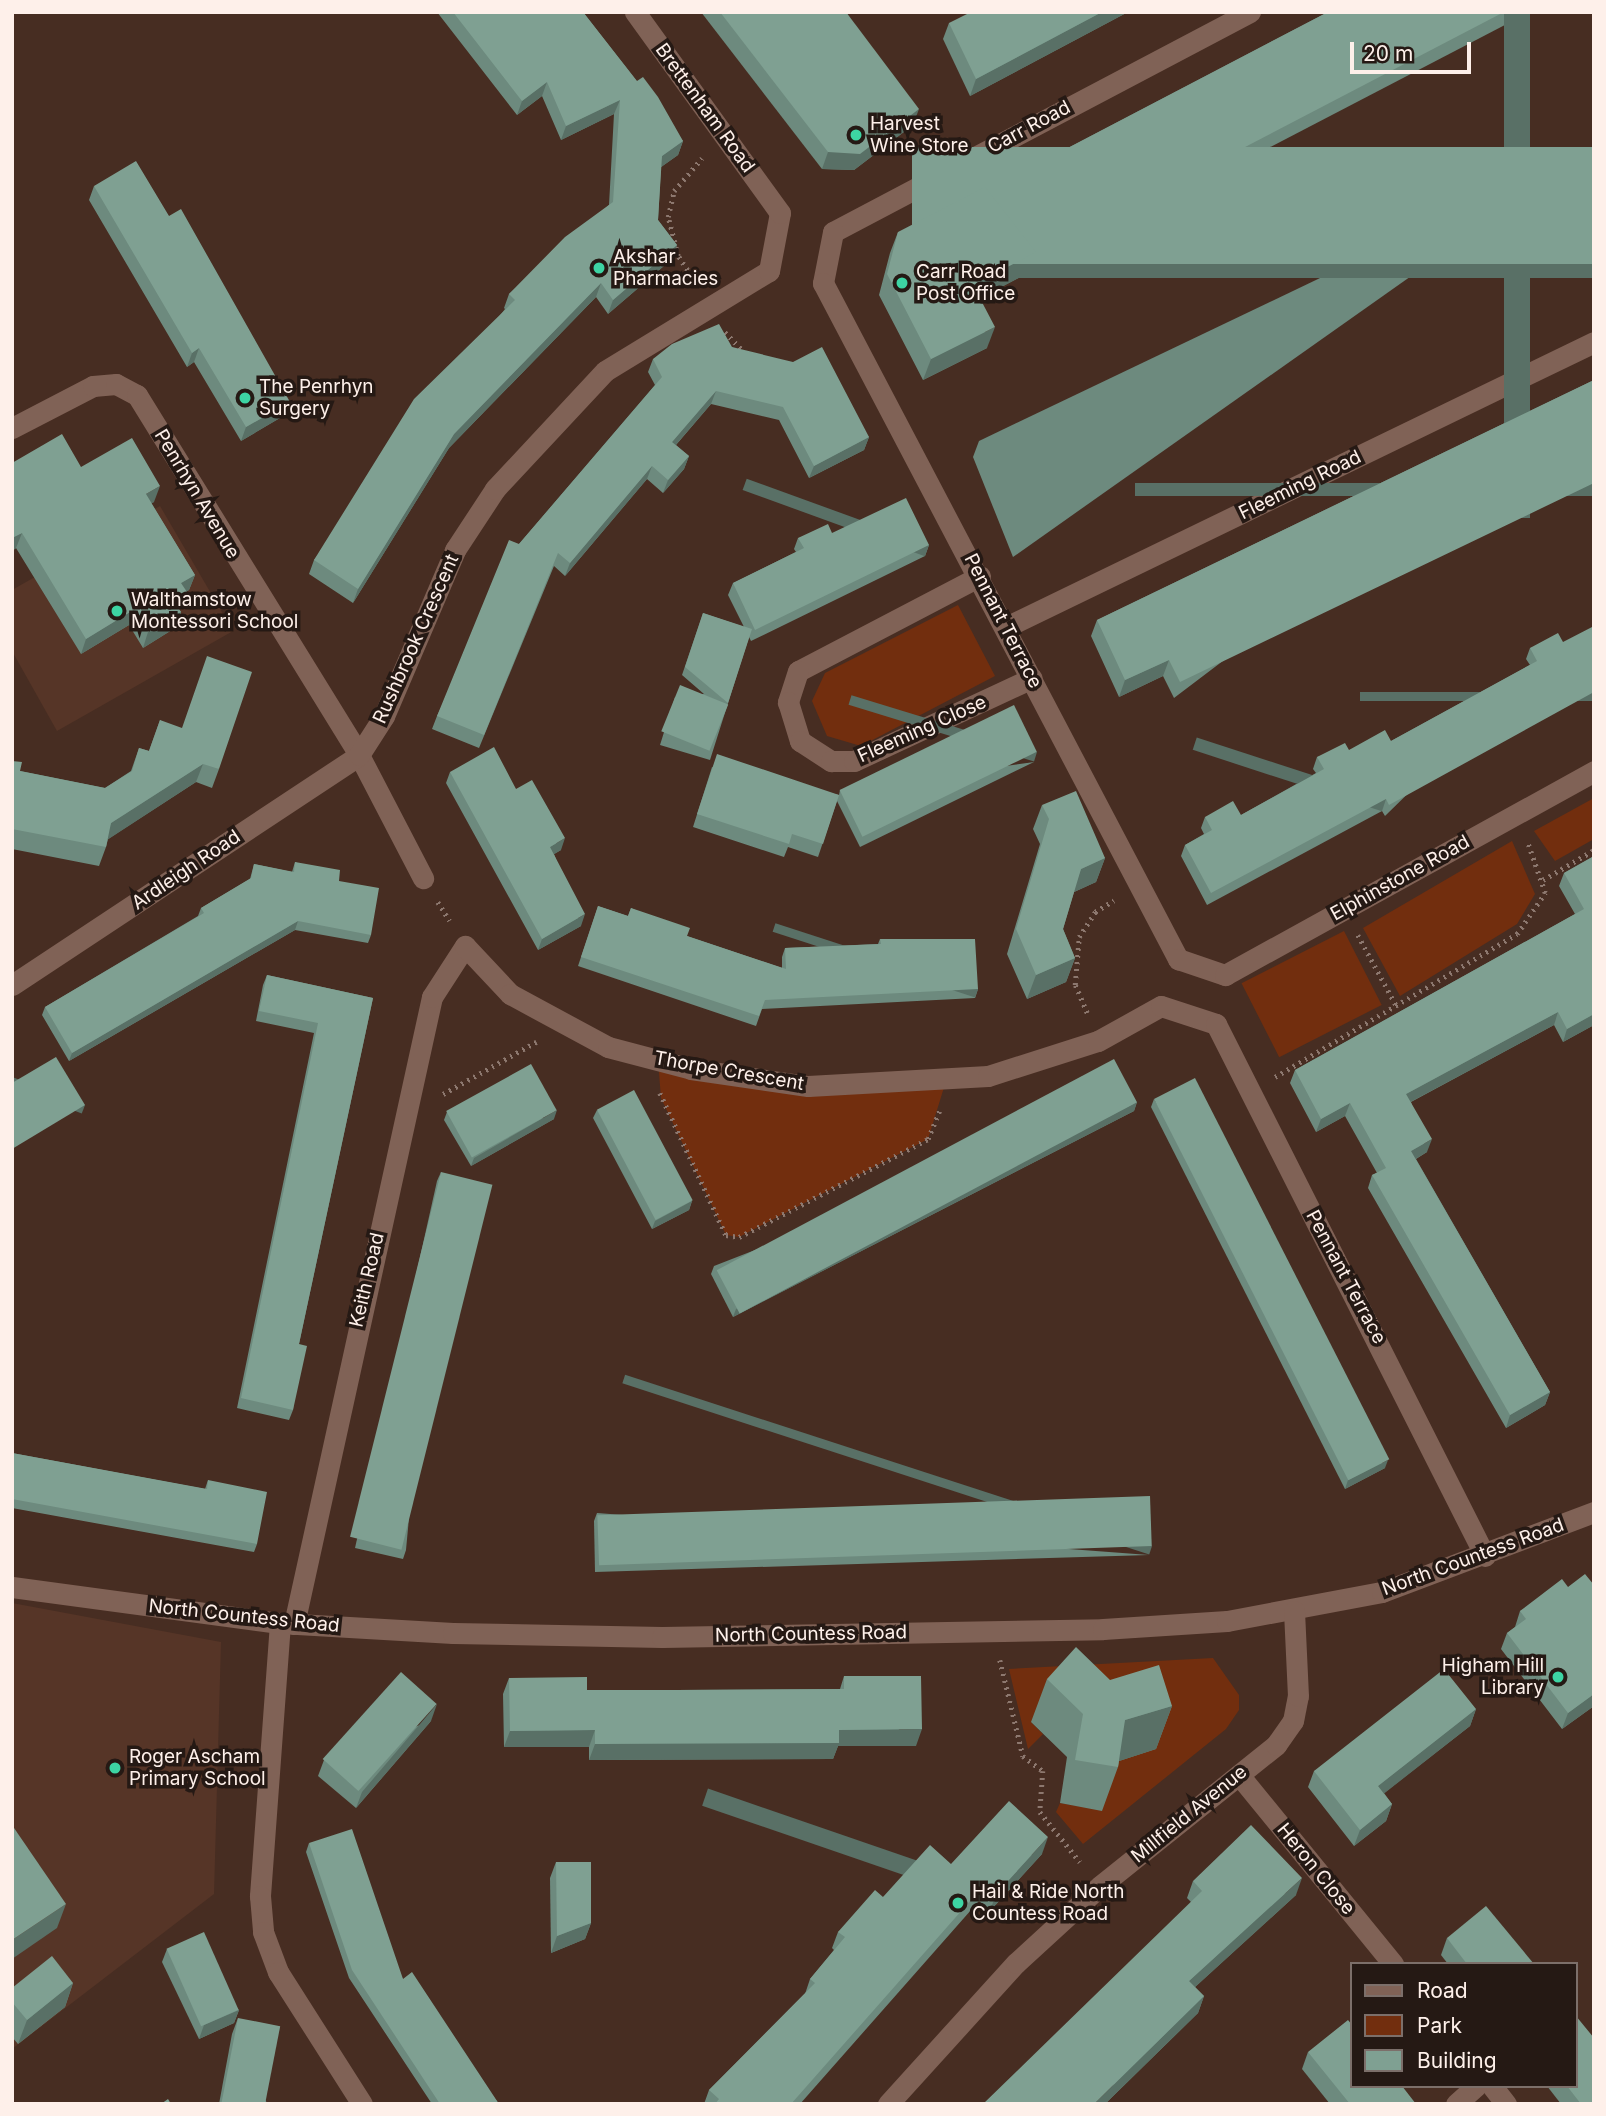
<!DOCTYPE html>
<html>
<head>
<meta charset="utf-8">
<style>
	body { margin:0 }
	#map { position:relative; width:1606px; height:2116px; overflow:hidden; background:#472d22; font-family:Inter,sans-serif }
	div>[style] { position:absolute }
	.built>* { inset:0; background:#563527 }
	.green>* { inset:0; background:#722e0e; transform-origin:0 0 }
	.path>* { height:4.5px; margin-top:-2.25px; transform-origin:0; background:repeating-linear-gradient(90deg,#8d786f 0 2px,transparent 0 7px) }
	.minor>* { height:21px; margin:-10.5px; padding:0 10.5px; transform-origin:10.5px; border-radius:10.5px; background:#806256 }
	.wall>* { inset:0; background:#6d8a7e }
	.shaded-wall>* { inset:0; background:#597066; transform-origin:0 0 }
	.building>* { inset:0; background:#7fa092; transform-origin:0 0 }
	.dots>* { width:19px; height:19px; translate:-50% -50%; box-sizing:border-box; border:4px solid #251914; border-radius:50% }
	span { translate:-50% -50%; white-space:nowrap; text-align:center; line-height:1.15; -webkit-text-stroke:7px #251914; paint-order:stroke }
	.street-label { font-size:19px; color:#fef0ea }
	.poi-label { font-size:19px; color:#fef0ea }
	.left { translate:0 -50%; text-align:left }
	.right { translate:-100% -50%; text-align:right }
	.frame { position:absolute; inset:0; border:14px solid #fef0ea; pointer-events:none }
	.legend { position:absolute; left:1350px; top:1962px; width:228px; height:126px; box-sizing:border-box; background:#251914; border:2px solid #7c6f6a; margin:0; padding:9px 12px; list-style:none; font-size:21px; color:#fef0ea }
	.legend li { display:flex; align-items:center; gap:14px; height:35px }
	.legend b { width:35px; border:2px solid #7c6f6a }
	.scale { position:absolute; left:1350px; top:42px; width:121px; height:32px; box-sizing:border-box; border:4px solid #fef0ea; border-top:0; padding-left:9px; font-size:21px; line-height:24px; white-space:nowrap; color:#fef0ea; -webkit-text-stroke:5px #251914; paint-order:stroke }
</style>
</head>
<body>
<div id="map">
	<div class="built">
		<div style="clip-path:polygon(160px 506px,233px 631px,57px 731px,12px 651px,12px 590px)"></div>
		<div style="clip-path:polygon(12px 1603px,221px 1642px,214px 1894px,12px 2049px)"></div>
	</div>
	<div class="green">
		<div style="clip-path:polygon(958px 605px,995px 676px,861px 746px,827px 736px,812px 701px,825px 673px)"></div>
		<div style="clip-path:polygon(1594px 798px,1594px 839px,1555px 861px,1534px 831px)"></div>
		<div style="clip-path:polygon(1512px 841px,1535px 894px,1517px 924px,1400px 996px,1363px 928px)"></div>
		<div style="left:1344px;top:931px;width:83px;height:115px;rotate:63deg"></div>
		<div style="clip-path:polygon(658px 1060px,808px 1086px,946px 1081px,928px 1139px,739px 1237px,726px 1235px,661px 1098px)"></div>
		<div style="clip-path:polygon(1213px 1658px,1239px 1695px,1239px 1710px,1226px 1729px,1083px 1844px,1056px 1812px,1060px 1803px,1102px 1810px,1110px 1764px,1031px 1722px,1043px 1734px,1028px 1749px,1009px 1669px)"></div>
	</div>
	<div class="path">
		<div style="left:695px;top:282px;width:31px;rotate:-123deg"></div>
		<div style="left:678px;top:256px;width:40px;rotate:-104.4deg"></div>
		<div style="left:668px;top:217px;width:27px;rotate:-77deg"></div>
		<div style="left:674px;top:191px;width:43px;rotate:-49.7deg"></div>
		<div style="left:725px;top:332px;width:29px;rotate:46deg"></div>
		<div style="left:1543px;top:880px;width:59px;rotate:-30.5deg"></div>
		<div style="left:438px;top:902px;width:22px;rotate:58deg"></div>
		<div style="left:1358px;top:935px;width:80px;rotate:61.5deg"></div>
		<div style="left:1087px;top:1013px;width:30px;rotate:-113deg"></div>
		<div style="left:1075px;top:985px;width:48px;rotate:-85.2deg"></div>
		<div style="left:1079px;top:937px;width:30px;rotate:-57deg"></div>
		<div style="left:1095px;top:912px;width:22px;rotate:-32deg"></div>
		<div style="left:1275px;top:1077px;width:281px;rotate:-30.6deg"></div>
		<div style="left:1517px;top:934px;width:50px;rotate:-55.7deg"></div>
		<div style="left:1545px;top:893px;width:52px;rotate:-109.1deg"></div>
		<div style="left:660px;top:1093px;width:157px;rotate:65.1deg"></div>
		<div style="left:726px;top:1235px;width:13px;rotate:9deg"></div>
		<div style="left:739px;top:1237px;width:213px;rotate:-27.4deg"></div>
		<div style="left:928px;top:1139px;width:32px;rotate:-68deg"></div>
		<div style="left:443px;top:1094px;width:107px;rotate:-29.2deg"></div>
		<div style="left:1000px;top:1660px;width:99px;rotate:76.5deg"></div>
		<div style="left:1023px;top:1756px;width:25px;rotate:37deg"></div>
		<div style="left:1043px;top:1771px;width:41px;rotate:94.2deg"></div>
		<div style="left:1040px;top:1812px;width:64px;rotate:51.3deg"></div>
	</div>
	<div class="minor">
		<div style="left:1250px;top:12px;width:471px;rotate:152.2deg"></div>
		<div style="left:833px;top:232px;width:52px;rotate:101.1deg"></div>
		<div style="left:823px;top:283px;width:764px;rotate:62.29deg"></div>
		<div style="left:1178px;top:959px;width:50px;rotate:18.8deg"></div>
		<div style="left:1225px;top:975px;width:422px;rotate:-28.9deg"></div>
		<div style="left:12px;top:428px;width:91px;rotate:-27.4deg"></div>
		<div style="left:93px;top:386px;width:23px;rotate:-5deg"></div>
		<div style="left:116px;top:384px;width:24px;rotate:28deg"></div>
		<div style="left:137px;top:395px;width:423px;rotate:58.3deg"></div>
		<div style="left:359px;top:755px;width:139px;rotate:62.5deg"></div>
		<div style="left:980px;top:576px;width:205px;rotate:152.4deg"></div>
		<div style="left:798px;top:671px;width:33px;rotate:108deg"></div>
		<div style="left:788px;top:702px;width:41px;rotate:72.9deg"></div>
		<div style="left:800px;top:741px;width:37px;rotate:33deg"></div>
		<div style="left:831px;top:761px;width:23px"></div>
		<div style="left:854px;top:761px;width:196px;rotate:-25deg"></div>
		<div style="left:1006px;top:627px;width:653px;rotate:-25.86deg"></div>
		<div style="left:12px;top:985px;width:416px;rotate:-33.5deg"></div>
		<div style="left:359px;top:755px;width:46px;rotate:-57.3deg"></div>
		<div style="left:384px;top:716px;width:181px;rotate:-66.8deg"></div>
		<div style="left:455px;top:550px;width:73px;rotate:-56.7deg"></div>
		<div style="left:495px;top:489px;width:161px;rotate:-47deg"></div>
		<div style="left:605px;top:371px;width:192px;rotate:-31.4deg"></div>
		<div style="left:769px;top:271px;width:59px;rotate:-79.3deg"></div>
		<div style="left:780px;top:213px;width:248px;rotate:-125.8deg"></div>
		<div style="left:12px;top:1587px;width:270px;rotate:7.7deg"></div>
		<div style="left:280px;top:1623px;width:173px;rotate:3.3deg"></div>
		<div style="left:453px;top:1633px;width:209px;rotate:1.1deg"></div>
		<div style="left:662px;top:1637px;width:441px;rotate:-1deg"></div>
		<div style="left:1103px;top:1629px;width:124px;rotate:-3.7deg"></div>
		<div style="left:1227px;top:1621px;width:158px;rotate:-10.6deg"></div>
		<div style="left:1382px;top:1592px;width:227px;rotate:-20.7deg"></div>
		<div style="left:280px;top:1623px;width:274px;rotate:94.2deg"></div>
		<div style="left:260px;top:1896px;width:36px;rotate:85deg"></div>
		<div style="left:263px;top:1932px;width:43px;rotate:69.4deg"></div>
		<div style="left:278px;top:1972px;width:156px;rotate:57.5deg"></div>
		<div style="left:294px;top:1624px;width:642px;rotate:-77.59deg"></div>
		<div style="left:432px;top:997px;width:61px;rotate:-57.1deg"></div>
		<div style="left:465px;top:946px;width:66px;rotate:46.8deg"></div>
		<div style="left:510px;top:994px;width:111px;rotate:28.4deg"></div>
		<div style="left:608px;top:1047px;width:86px;rotate:14.8deg"></div>
		<div style="left:691px;top:1069px;width:118px;rotate:8.3deg"></div>
		<div style="left:808px;top:1086px;width:180px;rotate:-3.2deg"></div>
		<div style="left:988px;top:1076px;width:115px;rotate:-17.7deg"></div>
		<div style="left:1098px;top:1041px;width:72px;rotate:-29.1deg"></div>
		<div style="left:1161px;top:1006px;width:58px;rotate:18.1deg"></div>
		<div style="left:1216px;top:1024px;width:596px;rotate:63.18deg"></div>
		<div style="left:1239px;top:1775px;width:244px;rotate:50.8deg"></div>
		<div style="left:1492px;top:2086px;width:23px;rotate:52deg"></div>
		<div style="left:888px;top:2104px;width:190px;rotate:-47.8deg"></div>
		<div style="left:1016px;top:1963px;width:114px;rotate:-42.5deg"></div>
		<div style="left:1100px;top:1886px;width:226px;rotate:-38.7deg"></div>
		<div style="left:1276px;top:1745px;width:29px;rotate:-55deg"></div>
		<div style="left:1293px;top:1721px;width:25px;rotate:-79deg"></div>
		<div style="left:1298px;top:1696px;width:85px;rotate:-92.7deg"></div>
		<div style="left:1456px;top:2104px;width:27px;rotate:-42deg"></div>
	</div>
	<div class="wall">
		<div style="clip-path:polygon(437px 12px,583px 12px,683px 141px,678px 155px,661px 167px,658px 220px,677px 245px,672px 259px,608px 314px,596px 297px,449px 448px,353px 603px,309px 574px,314px 560px,505px 309px,504px 308px,509px 294px,609px 205px,614px 114px,561px 140px,542px 96px,517px 115px)"></div>
		<div style="clip-path:polygon(701px 12px,846px 12px,913px 125px,854px 170px,822px 169px)"></div>
		<div style="clip-path:polygon(1128px 12px,970px 96px,943px 39px,949px 23px)"></div>
		<div style="clip-path:polygon(1328px 12px,1530px 12px,1049px 262px,1014px 189px,1020px 173px)"></div>
		<div style="clip-path:polygon(1594px 147px,1013px 557px,973px 457px,979px 441px)"></div>
		<div style="clip-path:polygon(94px 186px,169px 216px,285px 415px,241px 441px,194px 362px,187px 367px,89px 200px)"></div>
		<div style="clip-path:polygon(898px 232px,1028px 273px,980px 298px,987px 348px,923px 380px,879px 295px,890px 253px)"></div>
		<div style="clip-path:polygon(732px 347px,869px 437px,864px 450px,809px 478px,779px 420px,711px 404px,676px 445px,689px 456px,684px 469px,663px 493px,647px 479px,565px 576px,554px 566px,479px 748px,432px 729px,437px 716px,519px 544px,655px 385px,648px 372px,653px 359px)"></div>
		<div style="clip-path:polygon(1594px 380px,1174px 698px,1163px 676px,1119px 697px,1091px 636px,1097px 620px)"></div>
		<div style="clip-path:polygon(12px 463px,81px 467px,154px 502px,151px 503px,195px 575px,189px 590px,187px 591px,181px 607px,179px 609px,181px 612px,175px 628px,143px 648px,129px 625px,81px 654px,16px 548px,12px 551px)"></div>
		<div style="clip-path:polygon(832px 533px,929px 545px,925px 556px,751px 641px,749px 637px,710px 760px,660px 745px,675px 697px,704px 694px,682px 675px,703px 613px,744px 627px,728px 595px,733px 583px,796px 552px,794px 549px,798px 538px)"></div>
		<div style="clip-path:polygon(1563px 642px,1385px 816px,1382px 811px,1207px 905px,1181px 856px,1185px 845px,1204px 834px,1201px 828px,1205px 817px,1241px 815px,1316px 773px,1313px 769px,1317px 757px,1391px 741px,1530px 665px,1526px 659px,1530px 648px)"></div>
		<div style="clip-path:polygon(160px 720px,219px 769px,212px 788px,196px 782px,108px 839px,106px 847px,99px 866px,12px 849px,12px 761px,20px 771px,105px 788px,131px 771px,139px 748px,149px 751px)"></div>
		<div style="clip-path:polygon(1034px 762px,860px 847px,837px 801px,818px 857px,788px 847px,784px 857px,693px 827px,712px 767px,839px 795px,840px 790px)"></div>
		<div style="clip-path:polygon(450px 772px,516px 789px,561px 850px,554px 854px,581px 926px,538px 950px,446px 783px)"></div>
		<div style="clip-path:polygon(1042px 805px,1105px 858px,1096px 882px,1074px 892px,1063px 929px,1075px 958px,1066px 982px,1027px 999px,1007px 954px,1040px 844px,1033px 829px)"></div>
		<div style="clip-path:polygon(1594px 856px,1594px 1025px,1563px 1042px,1554px 1025px,1411px 1102px,1427px 1152px,1416px 1159px,1550px 1392px,1545px 1405px,1506px 1428px,1368px 1188px,1372px 1175px,1377px 1173px,1345px 1116px,1316px 1132px,1290px 1083px,1295px 1070px,1575px 914px,1559px 886px,1564px 873px)"></div>
		<div style="clip-path:polygon(295px 862px,339px 881px,371px 935px,368px 943px,295px 930px,69px 1061px,42px 1015px,45px 1007px,198px 916px,201px 908px,250px 879px,254px 864px,292px 872px)"></div>
		<div style="clip-path:polygon(598px 906px,628px 916px,631px 908px,687px 936px,782px 968px,782px 957px,785px 948px,878px 944px,880px 939px,978px 989px,975px 998px,762px 1009px,756px 1026px,578px 966px)"></div>
		<div style="clip-path:polygon(267px 975px,373px 998px,299px 1344px,293px 1410px,289px 1420px,237px 1408px,314px 1033px,256px 1021px,263px 985px)"></div>
		<div style="clip-path:polygon(1154px 1099px,1385px 1468px,1345px 1489px,1151px 1107px)"></div>
		<div style="clip-path:polygon(1137px 1102px,1134px 1111px,733px 1317px,711px 1274px,714px 1266px)"></div>
		<div style="clip-path:polygon(597px 1110px,692px 1201px,689px 1210px,652px 1229px,593px 1118px)"></div>
		<div style="clip-path:polygon(447px 1112px,554px 1119px,471px 1166px,444px 1120px)"></div>
		<div style="clip-path:polygon(441px 1172px,406px 1550px,403px 1559px,355px 1548px,437px 1181px)"></div>
		<div style="clip-path:polygon(12px 1453px,205px 1489px,208px 1480px,257px 1544px,254px 1552px,12px 1508px)"></div>
		<div style="clip-path:polygon(597px 1513px,1149px 1555px,595px 1572px,594px 1521px)"></div>
		<div style="clip-path:polygon(1568px 1587px,1594px 1706px,1562px 1729px,1501px 1649px,1507px 1633px,1515px 1627px,1520px 1611px)"></div>
		<div style="clip-path:polygon(844px 1676px,916px 1746px,838px 1746px,833px 1759px,589px 1760px,589px 1747px,504px 1747px,503px 1694px,509px 1678px,587px 1690px,676px 1690px,840px 1689px)"></div>
		<div style="clip-path:polygon(1047px 1679px,1110px 1680px,1172px 1706px,1156px 1749px,1119px 1761px,1118px 1767px,1102px 1811px,1060px 1803px,1067px 1757px,1031px 1722px)"></div>
		<div style="clip-path:polygon(1476px 1709px,1470px 1726px,1384px 1793px,1392px 1804px,1386px 1821px,1354px 1846px,1308px 1787px,1314px 1771px)"></div>
		<div style="clip-path:polygon(431px 1721px,356px 1808px,318px 1776px,324px 1760px)"></div>
		<div style="clip-path:polygon(309px 1843px,403px 1979px,499px 2104px,432px 2104px,349px 1978px,306px 1852px)"></div>
		<div style="clip-path:polygon(1042px 1854px,990px 1911px,979px 1901px,800px 2104px,704px 2104px,709px 2090px,805px 1994px,810px 1979px,834px 1950px,832px 1948px,838px 1932px,883px 1897px,951px 1864px)"></div>
		<div style="clip-path:polygon(556px 1862px,591px 1923px,585px 1939px,551px 1953px,550px 1878px)"></div>
		<div style="clip-path:polygon(1193px 1881px,1296px 1895px,1195px 1987px,1204px 1996px,1198px 2013px,1105px 2104px,1191px 1902px,1187px 1898px)"></div>
		<div style="clip-path:polygon(1447px 1938px,1534px 1964px,1448px 1964px,1441px 1955px)"></div>
		<div style="clip-path:polygon(167px 1949px,239px 2010px,234px 2023px,199px 2039px,162px 1962px)"></div>
		<div style="clip-path:polygon(73px 1983px,65px 2007px,18px 2044px,12px 2037px,12px 1988px)"></div>
		<div style="clip-path:polygon(238px 2018px,267px 2104px,219px 2104px,232px 2034px)"></div>
		<div style="clip-path:polygon(1308px 2052px,1416px 2104px,1330px 2104px,1302px 2069px)"></div>
		<div style="clip-path:polygon(1547px 2086px,1576px 2086px,1594px 2104px,1561px 2104px)"></div>
	</div>
	<div class="shaded-wall">
		<div style="clip-path:polygon(1102px 12px,1128px 12px,970px 96px,976px 79px)"></div>
		<div style="left:1504px;top:12px;width:26px;height:506px"></div>
		<div style="clip-path:polygon(547px 82px,542px 96px,517px 115px,522px 101px)"></div>
		<div style="clip-path:polygon(620px 100px,614px 114px,561px 140px,566px 126px)"></div>
		<div style="clip-path:polygon(919px 109px,913px 125px,854px 170px,822px 169px,828px 152px)"></div>
		<div style="clip-path:polygon(683px 141px,678px 155px,657px 170px,662px 156px)"></div>
		<div style="clip-path:polygon(677px 245px,672px 259px,608px 314px,613px 300px)"></div>
		<div style="clip-path:polygon(1036px 252px,1028px 273px,966px 306px,973px 285px)"></div>
		<div style="left:1594px;top:264px;width:14px;height:638px;rotate:90deg"></div>
		<div style="clip-path:polygon(601px 283px,596px 297px,449px 448px,353px 603px,358px 589px,454px 434px)"></div>
		<div style="clip-path:polygon(995px 327px,987px 348px,923px 380px,931px 359px)"></div>
		<div style="clip-path:polygon(199px 348px,194px 362px,187px 367px,192px 353px)"></div>
		<div style="clip-path:polygon(716px 391px,711px 404px,667px 455px,672px 442px)"></div>
		<div style="clip-path:polygon(290px 402px,285px 415px,241px 441px,246px 427px)"></div>
		<div style="clip-path:polygon(869px 437px,864px 450px,809px 478px,814px 466px)"></div>
		<div style="clip-path:polygon(689px 456px,684px 469px,663px 493px,668px 480px)"></div>
		<div style="clip-path:polygon(652px 466px,647px 479px,565px 576px,570px 563px)"></div>
		<div style="left:1594px;top:483px;width:13px;height:459px;rotate:90deg"></div>
		<div style="clip-path:polygon(160px 486px,154px 502px,140px 510px,146px 494px)"></div>
		<div style="clip-path:polygon(22px 533px,16px 548px,12px 551px,12px 538px)"></div>
		<div style="left:929px;top:545px;width:12px;height:194px;rotate:110deg"></div>
		<div style="clip-path:polygon(195px 575px,189px 590px,176px 598px,181px 583px)"></div>
		<div style="clip-path:polygon(187px 592px,181px 607px,168px 615px,173px 600px)"></div>
		<div style="clip-path:polygon(135px 609px,129px 625px,81px 654px,86px 639px)"></div>
		<div style="clip-path:polygon(181px 612px,175px 628px,143px 648px,148px 632px)"></div>
		<div style="clip-path:polygon(1169px 660px,1163px 676px,1119px 697px,1125px 680px)"></div>
		<div style="left:1594px;top:692px;width:9px;height:234px;rotate:90deg"></div>
		<div style="left:1037px;top:752px;width:10px;height:194px;rotate:107deg"></div>
		<div style="clip-path:polygon(203px 764px,196px 782px,104px 842px,111px 823px)"></div>
		<div style="left:1386px;top:799px;width:13px;height:199px;rotate:108deg"></div>
		<div style="clip-path:polygon(565px 838px,561px 850px,546px 859px,550px 847px)"></div>
		<div style="clip-path:polygon(1105px 858px,1096px 882px,1072px 893px,1081px 869px)"></div>
		<div style="clip-path:polygon(585px 914px,581px 926px,538px 950px,542px 939px)"></div>
		<div style="clip-path:polygon(298px 921px,295px 930px,69px 1061px,72px 1053px)"></div>
		<div style="clip-path:polygon(1075px 958px,1066px 982px,1027px 999px,1036px 975px)"></div>
		<div style="left:978px;top:989px;width:9px;height:213px;rotate:108deg"></div>
		<div style="clip-path:polygon(1558px 1012px,1554px 1025px,1401px 1107px,1406px 1094px)"></div>
		<div style="clip-path:polygon(1594px 1014px,1594px 1025px,1563px 1042px,1567px 1029px)"></div>
		<div style="clip-path:polygon(1137px 1102px,1134px 1111px,733px 1317px,736px 1309px)"></div>
		<div style="clip-path:polygon(1350px 1103px,1345px 1116px,1316px 1132px,1321px 1119px)"></div>
		<div style="left:85px;top:1105px;width:9px;height:85px;rotate:111deg"></div>
		<div style="clip-path:polygon(557px 1110px,554px 1119px,471px 1166px,474px 1158px)"></div>
		<div style="clip-path:polygon(1432px 1139px,1427px 1152px,1407px 1164px,1411px 1151px)"></div>
		<div style="clip-path:polygon(692px 1201px,689px 1210px,652px 1229px,655px 1221px)"></div>
		<div style="clip-path:polygon(1550px 1392px,1545px 1405px,1506px 1428px,1510px 1415px)"></div>
		<div style="clip-path:polygon(1388px 1460px,1385px 1468px,1345px 1489px,1348px 1480px)"></div>
		<div style="left:1152px;top:1546px;width:9px;height:554px;rotate:108deg"></div>
		<div style="clip-path:polygon(1594px 1694px,1594px 1706px,1562px 1729px,1568px 1713px)"></div>
		<div style="clip-path:polygon(437px 1704px,431px 1721px,356px 1808px,362px 1792px)"></div>
		<div style="clip-path:polygon(1172px 1706px,1156px 1749px,1110px 1764px,1125px 1720px)"></div>
		<div style="clip-path:polygon(1476px 1709px,1470px 1726px,1372px 1803px,1378px 1786px)"></div>
		<div style="clip-path:polygon(922px 1729px,916px 1746px,838px 1746px,833px 1759px,589px 1760px,595px 1744px,839px 1730px)"></div>
		<div style="clip-path:polygon(595px 1730px,589px 1747px,504px 1747px,510px 1731px)"></div>
		<div style="clip-path:polygon(1392px 1804px,1386px 1821px,1354px 1846px,1360px 1830px)"></div>
		<div style="clip-path:polygon(1048px 1837px,1042px 1854px,990px 1911px,996px 1894px)"></div>
		<div style="clip-path:polygon(1302px 1878px,1296px 1895px,1183px 1998px,1189px 1981px)"></div>
		<div style="left:985px;top:1884px;width:18px;height:293px;rotate:109deg"></div>
		<div style="clip-path:polygon(66px 1904px,57px 1928px,12px 1959px,12px 1940px)"></div>
		<div style="clip-path:polygon(591px 1923px,585px 1939px,551px 1953px,557px 1936px)"></div>
		<div style="clip-path:polygon(73px 1983px,65px 2007px,18px 2044px,27px 2020px)"></div>
		<div style="clip-path:polygon(1204px 1996px,1198px 2013px,1105px 2104px,1094px 2104px)"></div>
		<div style="clip-path:polygon(239px 2010px,234px 2023px,199px 2039px,204px 2025px)"></div>
	</div>
	<div class="building">
		<div style="clip-path:polygon(453px 12px,583px 12px,637px 81px,643px 77px,658px 97px,683px 141px,662px 156px,658px 220px,677px 245px,613px 300px,601px 283px,454px 434px,358px 589px,314px 560px,414px 399px,515px 300px,509px 294px,565px 237px,613px 202px,620px 100px,566px 126px,547px 82px,522px 101px)"></div>
		<div style="clip-path:polygon(720px 12px,846px 12px,919px 109px,860px 154px,828px 152px)"></div>
		<div style="clip-path:polygon(971px 12px,1102px 12px,976px 79px,949px 23px)"></div>
		<div style="clip-path:polygon(1328px 12px,1504px 12px,1055px 246px,1020px 173px)"></div>
		<div style="left:1594px;top:147px;width:117px;height:682px;rotate:90deg"></div>
		<div style="clip-path:polygon(136px 161px,169px 216px,181px 209px,290px 402px,246px 427px,199px 348px,192px 353px,94px 186px)"></div>
		<div style="clip-path:polygon(985px 187px,1036px 252px,973px 285px,995px 327px,931px 359px,887px 274px,898px 232px)"></div>
		<div style="clip-path:polygon(719px 324px,732px 347px,793px 362px,822px 347px,869px 437px,814px 466px,783px 407px,716px 391px,672px 442px,689px 456px,668px 480px,652px 466px,570px 563px,558px 553px,484px 735px,437px 716px,509px 540px,519px 544px,662px 377px,653px 359px,672px 344px)"></div>
		<div style="clip-path:polygon(1594px 380px,1594px 483px,1180px 682px,1169px 660px,1125px 680px,1097px 620px)"></div>
		<div style="clip-path:polygon(62px 434px,81px 467px,132px 438px,160px 486px,146px 494px,195px 575px,181px 583px,187px 592px,173px 600px,181px 612px,148px 632px,135px 609px,86px 639px,22px 533px,12px 538px,12px 463px)"></div>
		<div style="clip-path:polygon(906px 498px,929px 545px,755px 630px,733px 583px,804px 548px,798px 538px,828px 524px,832px 533px)"></div>
		<div style="clip-path:polygon(703px 613px,752px 629px,728px 703px,685px 667px)"></div>
		<div style="clip-path:polygon(1594px 626px,1594px 692px,1389px 805px,1386px 799px,1211px 893px,1185px 845px,1212px 830px,1205px 817px,1233px 801px,1241px 815px,1324px 769px,1317px 757px,1345px 743px,1349px 750px,1385px 730px,1391px 741px,1537px 661px,1530px 648px,1558px 633px,1563px 642px)"></div>
		<div style="clip-path:polygon(207px 656px,252px 672px,219px 769px,203px 764px,111px 823px,106px 847px,12px 829px,12px 761px,22px 762px,20px 771px,105px 788px,132px 771px,139px 748px,149px 751px,160px 720px,182px 728px)"></div>
		<div style="left:680px;top:685px;width:52px;height:50px;rotate:22deg"></div>
		<div style="left:1014px;top:705px;width:52px;height:194px;rotate:64deg"></div>
		<div style="clip-path:polygon(494px 747px,516px 789px,532px 780px,565px 838px,550px 847px,585px 914px,542px 939px,450px 772px)"></div>
		<div style="clip-path:polygon(717px 754px,839px 795px,823px 844px,792px 834px,789px 844px,697px 814px)"></div>
		<div style="clip-path:polygon(1076px 791px,1105px 858px,1081px 869px,1063px 929px,1075px 958px,1036px 975px,1016px 929px,1049px 819px,1042px 805px)"></div>
		<div style="clip-path:polygon(1594px 856px,1594px 1014px,1567px 1029px,1558px 1012px,1406px 1094px,1432px 1139px,1411px 1151px,1550px 1392px,1510px 1415px,1372px 1175px,1386px 1168px,1350px 1103px,1321px 1119px,1295px 1070px,1584px 909px,1564px 873px)"></div>
		<div style="clip-path:polygon(295px 862px,340px 870px,339px 881px,379px 888px,371px 935px,298px 921px,72px 1053px,45px 1007px,204px 913px,201px 908px,251px 878px,254px 864px,294px 872px)"></div>
		<div style="clip-path:polygon(598px 906px,628px 916px,631px 908px,690px 928px,687px 936px,786px 969px,785px 948px,881px 944px,880px 939px,975px 939px,978px 989px,765px 1000px,759px 1016px,581px 957px)"></div>
		<div style="clip-path:polygon(267px 975px,373px 998px,299px 1344px,307px 1346px,293px 1410px,241px 1398px,318px 1023px,259px 1011px)"></div>
		<div style="clip-path:polygon(56px 1057px,85px 1105px,12px 1149px,12px 1083px)"></div>
		<div style="left:1114px;top:1059px;width:49px;height:450px;rotate:62deg"></div>
		<div style="left:531px;top:1064px;width:53px;height:97px;rotate:61deg"></div>
		<div style="left:1195px;top:1078px;width:428px;height:46px;rotate:63deg"></div>
		<div style="left:634px;top:1090px;width:125px;height:42px;rotate:62deg"></div>
		<div style="left:441px;top:1172px;width:53px;height:376px;rotate:14deg"></div>
		<div style="clip-path:polygon(12px 1453px,207px 1489px,208px 1480px,267px 1492px,257px 1544px,12px 1499px)"></div>
		<div style="left:1150px;top:1496px;width:50px;height:553px;rotate:88deg"></div>
		<div style="clip-path:polygon(1585px 1574px,1594px 1585px,1594px 1694px,1568px 1713px,1507px 1633px,1526px 1619px,1520px 1611px,1562px 1579px,1568px 1587px)"></div>
		<div style="clip-path:polygon(1076px 1647px,1110px 1680px,1159px 1665px,1172px 1706px,1125px 1720px,1118px 1767px,1075px 1760px,1083px 1714px,1047px 1679px)"></div>
		<div style="clip-path:polygon(1444px 1669px,1476px 1709px,1378px 1786px,1392px 1804px,1360px 1830px,1314px 1771px)"></div>
		<div style="left:401px;top:1672px;width:48px;height:117px;rotate:42deg"></div>
		<div style="clip-path:polygon(844px 1676px,921px 1676px,922px 1729px,839px 1730px,839px 1743px,595px 1744px,595px 1730px,510px 1731px,509px 1678px,587px 1677px,587px 1690px,676px 1690px,844px 1689px)"></div>
		<div style="clip-path:polygon(1009px 1801px,1048px 1837px,996px 1894px,985px 1884px,791px 2104px,715px 2104px,719px 2099px,709px 2090px,815px 1983px,810px 1979px,845px 1937px,838px 1932px,875px 1890px,883px 1897px,930px 1845px,951px 1864px)"></div>
		<div style="clip-path:polygon(12px 1825px,66px 1904px,12px 1940px)"></div>
		<div style="clip-path:polygon(1251px 1825px,1302px 1878px,1189px 1981px,1204px 1996px,1094px 2104px,983px 2104px,1202px 1891px,1193px 1881px)"></div>
		<div style="clip-path:polygon(352px 1829px,403px 1979px,412px 1972px,499px 2104px,440px 2104px,352px 1970px,309px 1843px)"></div>
		<div style="clip-path:polygon(556px 1862px,591px 1862px,591px 1923px,557px 1936px)"></div>
		<div style="clip-path:polygon(1486px 1906px,1534px 1964px,1467px 1964px,1447px 1938px)"></div>
		<div style="left:204px;top:1932px;width:85px;height:41px;rotate:66deg"></div>
		<div style="clip-path:polygon(52px 1956px,73px 1983px,27px 2020px,12px 2002px,12px 1988px)"></div>
		<div style="clip-path:polygon(1576px 2016px,1594px 2038px,1594px 2104px,1581px 2104px,1567px 2086px,1576px 2086px)"></div>
		<div style="left:238px;top:2018px;width:43px;height:87px;rotate:11deg"></div>
		<div style="clip-path:polygon(1348px 2020px,1352px 2025px,1352px 2086px,1402px 2086px,1416px 2104px,1350px 2104px,1308px 2052px)"></div>
		<div style="clip-path:polygon(168px 2099px,171px 2104px,161px 2104px)"></div>
	</div>
	<div class="dots">
		<div style="left:856px;top:135px;background:#3dd4a3"></div>
		<div style="left:599px;top:268px;background:#3dd4a3"></div>
		<div style="left:902px;top:283px;background:#3dd4a3"></div>
		<div style="left:245px;top:398px;background:#3dd4a3"></div>
		<div style="left:117px;top:611px;background:#3dd4a3"></div>
		<div style="left:1558px;top:1677px;background:#3dd4a3"></div>
		<div style="left:115px;top:1768px;background:#3dd4a3"></div>
		<div style="left:958px;top:1903px;background:#3dd4a3"></div>
	</div>
	<div class="street-label">
		<span style="left:705px;top:108px;rotate:54deg">Brettenham Road</span>
		<span style="left:1029px;top:127px;rotate:-28deg">Carr Road</span>
		<span style="left:1300px;top:485px;rotate:-26deg">Fleeming Road</span>
		<span style="left:197px;top:494px;rotate:59deg">Penrhyn Avenue</span>
		<span style="left:1003px;top:621px;rotate:63deg">Pennant Terrace</span>
		<span style="left:416px;top:639px;rotate:-66deg">Rushbrook Crescent</span>
		<span style="left:922px;top:729px;rotate:-24deg">Fleeming Close</span>
		<span style="left:186px;top:870px;rotate:-34deg">Ardleigh Road</span>
		<span style="left:1400px;top:878px;rotate:-29deg">Elphinstone Road</span>
		<span style="left:729px;top:1071px;rotate:10deg">Thorpe Crescent</span>
		<span style="left:1346px;top:1277px;rotate:62deg">Pennant Terrace</span>
		<span style="left:367px;top:1280px;rotate:-77deg">Keith Road</span>
		<span style="left:1473px;top:1557px;rotate:-20deg">North Countess Road</span>
		<span style="left:244px;top:1616px;rotate:6deg">North Countess Road</span>
		<span style="left:811px;top:1634px;rotate:-1deg">North Countess Road</span>
		<span style="left:1189px;top:1814px;rotate:-39deg">Millfield Avenue</span>
		<span style="left:1316px;top:1869px;rotate:51deg">Heron Close</span>
	</div>
	<div class="poi-label">
		<span class="left" style="left:870px;top:135px">Harvest<br>Wine Store</span>
		<span class="left" style="left:613px;top:268px">Akshar<br>Pharmacies</span>
		<span class="left" style="left:916px;top:283px">Carr Road<br>Post Office</span>
		<span class="left" style="left:259px;top:398px">The Penrhyn<br>Surgery</span>
		<span class="left" style="left:131px;top:611px">Walthamstow<br>Montessori School</span>
		<span class="right" style="left:1544px;top:1677px">Higham Hill<br>Library</span>
		<span class="left" style="left:129px;top:1768px">Roger Ascham<br>Primary School</span>
		<span class="left" style="left:972px;top:1903px">Hail &amp; Ride North<br>Countess Road</span>
	</div>
	<div class="frame"></div>
	<ul class="legend">
	<li><b style="height:9px;background:#806256"></b>Road</li>
	<li><b style="height:19px;background:#722e0e"></b>Park</li>
	<li><b style="height:19px;background:#7fa092"></b>Building</li>
	</ul>
	<div class="scale">20 m</div>
</div>
</body>
</html>
